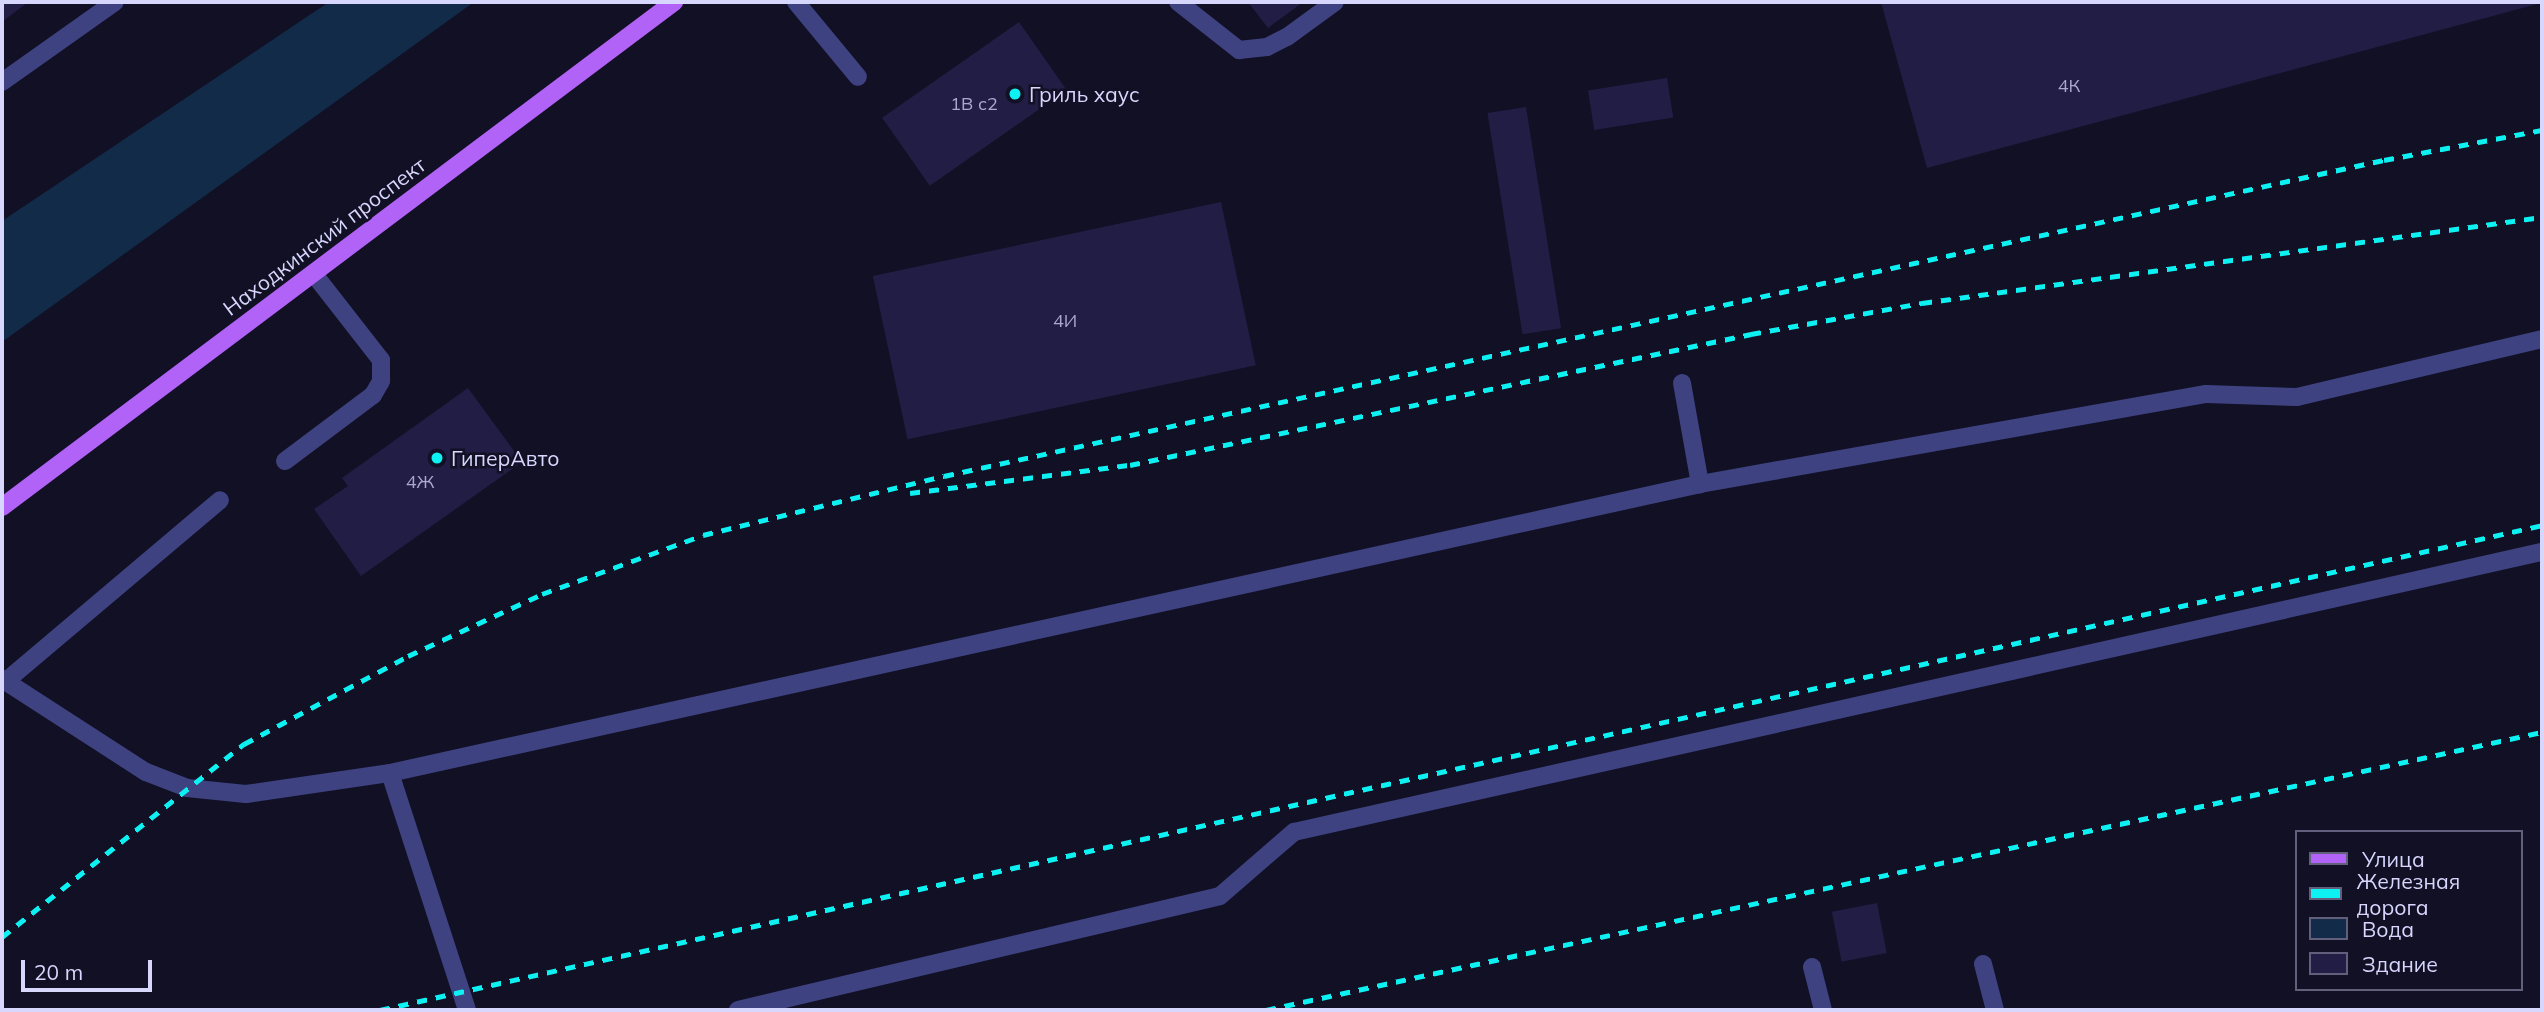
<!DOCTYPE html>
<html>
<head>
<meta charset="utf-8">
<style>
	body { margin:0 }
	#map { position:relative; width:2544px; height:1012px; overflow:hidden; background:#121025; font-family:Mulish,sans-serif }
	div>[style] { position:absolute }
	.water>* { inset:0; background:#112b48 }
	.building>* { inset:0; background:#221d45; transform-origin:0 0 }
	.minor>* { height:18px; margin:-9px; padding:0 9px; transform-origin:9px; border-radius:9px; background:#3e4281 }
	.major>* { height:18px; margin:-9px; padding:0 9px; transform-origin:9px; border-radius:9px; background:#b263f7 }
	.rail>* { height:5px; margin-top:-2.5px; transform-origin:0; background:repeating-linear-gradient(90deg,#0df1f2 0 10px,transparent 0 19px) }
	.dots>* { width:19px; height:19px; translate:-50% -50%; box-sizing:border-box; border:4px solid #121025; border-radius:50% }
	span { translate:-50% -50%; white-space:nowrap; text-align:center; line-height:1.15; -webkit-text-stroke:5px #121025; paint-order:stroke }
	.number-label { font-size:18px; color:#aaa8cf }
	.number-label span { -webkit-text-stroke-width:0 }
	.poi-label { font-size:21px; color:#d7d6fd }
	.left { translate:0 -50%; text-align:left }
	.street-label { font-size:21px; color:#d7d6fd }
	.frame { position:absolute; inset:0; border:4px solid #d7d6fd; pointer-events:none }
	.legend { position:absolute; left:2295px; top:830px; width:228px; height:161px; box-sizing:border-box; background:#121025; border:2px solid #615f7b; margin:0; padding:9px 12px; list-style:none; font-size:21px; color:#d7d6fd }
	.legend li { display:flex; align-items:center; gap:14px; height:35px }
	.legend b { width:35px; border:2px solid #615f7b }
	.scale { position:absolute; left:21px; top:960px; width:131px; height:32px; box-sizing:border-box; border:4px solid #d7d6fd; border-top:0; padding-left:9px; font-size:21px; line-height:24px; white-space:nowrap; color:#d7d6fd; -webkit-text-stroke:5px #121025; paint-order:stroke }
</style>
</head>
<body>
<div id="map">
	<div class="water">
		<div style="clip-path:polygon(329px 2px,474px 2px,2px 342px,2px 221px)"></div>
	</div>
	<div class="building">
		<div style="clip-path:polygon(2px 2px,28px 2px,2px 22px)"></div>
		<div style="clip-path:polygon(1248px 2px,1303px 2px,1268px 28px)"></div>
		<div style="clip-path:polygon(1881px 2px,2541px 2px,2541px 3px,1927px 168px)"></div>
		<div style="left:1019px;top:22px;width:83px;height:167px;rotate:55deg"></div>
		<div style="left:1667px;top:78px;width:40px;height:80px;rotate:81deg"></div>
		<div style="left:1526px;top:107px;width:224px;height:39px;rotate:81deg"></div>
		<div style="left:1221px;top:202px;width:167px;height:356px;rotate:78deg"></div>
		<div style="clip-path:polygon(468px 388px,522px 462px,361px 576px,314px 509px,348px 486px,342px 478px)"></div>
		<div style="left:1877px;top:903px;width:51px;height:46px;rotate:79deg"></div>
	</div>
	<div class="minor">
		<div style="left:796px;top:2px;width:97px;rotate:50.4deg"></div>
		<div style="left:1178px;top:2px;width:78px;rotate:38.2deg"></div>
		<div style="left:1239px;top:50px;width:28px;rotate:-6deg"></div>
		<div style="left:1267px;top:47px;width:22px;rotate:-27deg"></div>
		<div style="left:1287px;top:37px;width:59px;rotate:-36.1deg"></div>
		<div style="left:2px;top:82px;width:138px;rotate:-35.3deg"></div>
		<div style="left:1682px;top:383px;width:103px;rotate:79.9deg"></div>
		<div style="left:285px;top:461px;width:110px;rotate:-36.9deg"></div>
		<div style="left:373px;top:395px;width:16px;rotate:-60deg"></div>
		<div style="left:381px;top:381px;width:21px;rotate:-90deg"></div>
		<div style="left:381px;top:360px;width:110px;rotate:-128deg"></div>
		<div style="left:2px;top:679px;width:171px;rotate:32.9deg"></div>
		<div style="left:146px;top:772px;width:44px;rotate:21.3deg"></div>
		<div style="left:187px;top:788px;width:59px;rotate:5.8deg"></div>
		<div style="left:246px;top:794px;width:146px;rotate:-8.3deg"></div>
		<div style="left:390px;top:773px;width:1341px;rotate:-12.44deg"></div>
		<div style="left:1700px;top:484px;width:514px;rotate:-10.09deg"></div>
		<div style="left:2206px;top:394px;width:91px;rotate:1.9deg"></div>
		<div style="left:2297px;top:397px;width:252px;rotate:-13.3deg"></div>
		<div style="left:6px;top:681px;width:280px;rotate:-40.2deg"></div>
		<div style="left:390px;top:773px;width:249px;rotate:72deg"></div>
		<div style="left:1983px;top:964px;width:48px;rotate:75.4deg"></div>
		<div style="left:1812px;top:967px;width:44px;rotate:75.7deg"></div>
		<div style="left:738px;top:1010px;width:495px;rotate:-13.3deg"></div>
		<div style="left:1220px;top:896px;width:98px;rotate:-40.9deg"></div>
		<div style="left:1294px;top:832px;width:1279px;rotate:-12.65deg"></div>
	</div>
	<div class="major">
		<div style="left:2px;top:507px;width:841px;rotate:-36.92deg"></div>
	</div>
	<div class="rail">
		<div style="left:910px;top:493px;width:222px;rotate:-7.3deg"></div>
		<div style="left:1130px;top:465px;width:635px;rotate:-11.91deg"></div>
		<div style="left:1751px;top:334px;width:174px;rotate:-10.3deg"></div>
		<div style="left:1922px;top:303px;width:626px;rotate:-7.9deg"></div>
		<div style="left:2px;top:937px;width:310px;rotate:-38.6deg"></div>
		<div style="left:244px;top:744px;width:186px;rotate:-28.2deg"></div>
		<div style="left:408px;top:656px;width:148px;rotate:-24.8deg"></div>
		<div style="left:542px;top:594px;width:171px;rotate:-20.1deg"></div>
		<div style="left:703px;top:535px;width:248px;rotate:-13.8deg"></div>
		<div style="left:944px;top:476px;width:1474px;rotate:-12.38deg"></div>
		<div style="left:2384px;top:160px;width:161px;rotate:-10.8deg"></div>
		<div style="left:380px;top:1010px;width:2216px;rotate:-12.64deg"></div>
		<div style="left:1266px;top:1010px;width:1306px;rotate:-12.29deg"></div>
	</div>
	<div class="dots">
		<div style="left:1015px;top:94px;background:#0df1f2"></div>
		<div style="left:437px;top:458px;background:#0df1f2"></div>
	</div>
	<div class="number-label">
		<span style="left:2069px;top:86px">4К</span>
		<span style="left:974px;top:104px">1В с2</span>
		<span style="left:1065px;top:321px">4И</span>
		<span style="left:420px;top:482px">4Ж</span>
	</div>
	<div class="poi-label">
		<span class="left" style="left:1029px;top:94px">Гриль хаус</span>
		<span class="left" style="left:451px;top:458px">ГиперАвто</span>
	</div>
	<div class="street-label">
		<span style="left:324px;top:236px;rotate:-37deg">Находкинский проспект</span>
	</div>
	<div class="frame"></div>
	<ul class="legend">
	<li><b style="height:9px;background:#b263f7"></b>Улица</li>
	<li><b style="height:9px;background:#0df1f2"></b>Железная дорога</li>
	<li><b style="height:19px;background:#112b48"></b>Вода</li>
	<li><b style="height:19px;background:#221d45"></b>Здание</li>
	</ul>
	<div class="scale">20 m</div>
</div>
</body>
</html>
